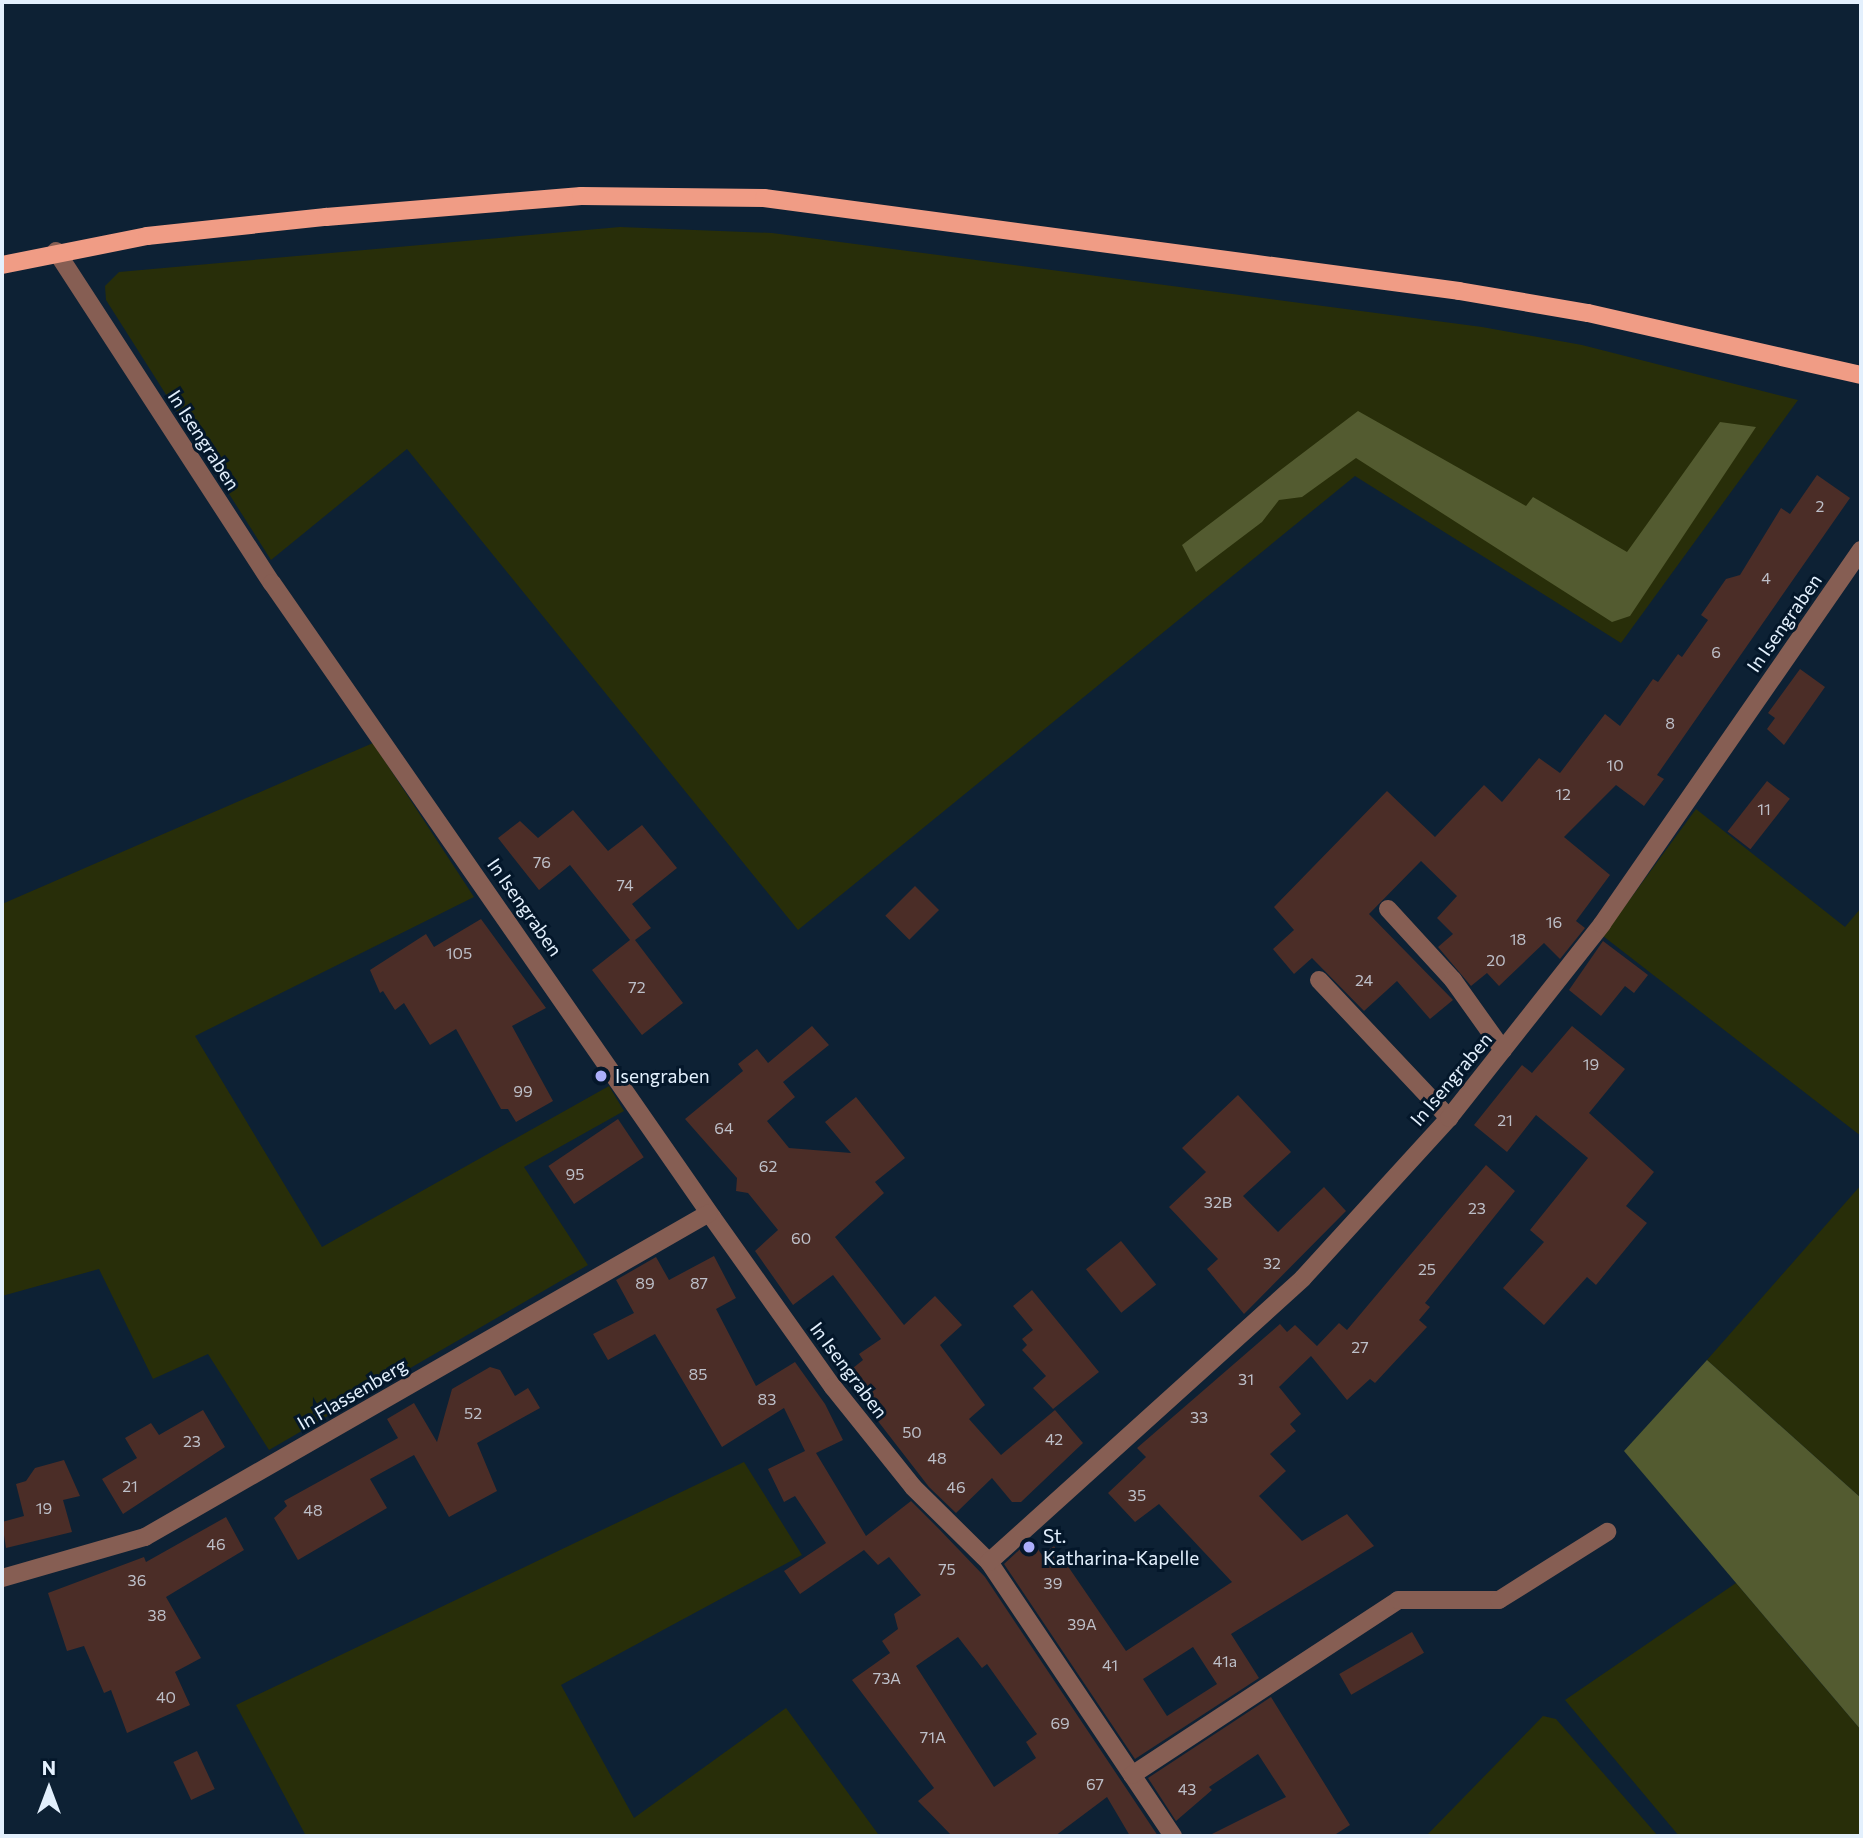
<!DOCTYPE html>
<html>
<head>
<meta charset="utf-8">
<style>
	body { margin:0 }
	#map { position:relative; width:1863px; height:1838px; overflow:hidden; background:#0d2134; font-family:Commissioner,sans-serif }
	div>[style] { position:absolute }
	.green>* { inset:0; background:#282e09 }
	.forest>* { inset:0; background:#535b30 }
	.building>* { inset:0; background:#4b2d27; transform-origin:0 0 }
	.minor>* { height:18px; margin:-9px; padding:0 9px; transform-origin:9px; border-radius:9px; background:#865e53 }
	.major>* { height:18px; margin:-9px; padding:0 9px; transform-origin:9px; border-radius:9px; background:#f09c85 }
	.dots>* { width:19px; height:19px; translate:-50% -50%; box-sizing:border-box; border:4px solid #04172a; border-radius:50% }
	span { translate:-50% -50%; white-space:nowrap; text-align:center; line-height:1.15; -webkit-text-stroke:6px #04172a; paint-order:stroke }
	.number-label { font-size:16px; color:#bdbfc8 }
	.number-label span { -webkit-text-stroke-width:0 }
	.street-label { font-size:19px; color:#e3f0fd }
	.poi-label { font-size:19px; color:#e3f0fd }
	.left { translate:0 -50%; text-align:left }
	.frame { position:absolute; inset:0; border:4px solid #e3f0fd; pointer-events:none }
	.north { position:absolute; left:14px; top:1754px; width:70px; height:70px; -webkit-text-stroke:5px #04172a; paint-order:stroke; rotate:0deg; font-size:19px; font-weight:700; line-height:28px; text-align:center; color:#e3f0fd }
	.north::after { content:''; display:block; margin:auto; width:24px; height:32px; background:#e3f0fd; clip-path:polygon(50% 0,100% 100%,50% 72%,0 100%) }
</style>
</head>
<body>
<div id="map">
	<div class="green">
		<div style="clip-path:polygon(620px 227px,772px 233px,1482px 327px,1582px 345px,1798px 400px,1621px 643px,1355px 476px,798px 930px,407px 449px,271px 560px,106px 300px,105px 286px,119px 272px)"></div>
		<div style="clip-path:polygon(373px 743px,474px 897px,195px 1036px,322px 1247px,609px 1086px,624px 1111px,524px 1167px,588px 1265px,269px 1450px,208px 1354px,153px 1379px,99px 1269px,2px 1296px,2px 904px)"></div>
		<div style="clip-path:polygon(1696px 809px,1845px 927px,1861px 908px,1861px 1136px,1603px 936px)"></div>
		<div style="clip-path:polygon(1861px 1185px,1861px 1498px,1707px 1360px)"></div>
		<div style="clip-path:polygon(744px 1462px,802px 1555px,561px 1685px,634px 1818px,786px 1708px,878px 1834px,306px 1836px,236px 1705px)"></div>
		<div style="clip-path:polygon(1736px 1583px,1861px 1730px,1861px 1836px,1679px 1836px,1565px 1700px)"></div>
		<div style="clip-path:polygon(1543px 1716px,1556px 1719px,1658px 1836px,1426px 1836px)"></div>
	</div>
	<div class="forest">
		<div style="clip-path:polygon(1358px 411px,1526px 506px,1533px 497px,1627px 552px,1720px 422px,1756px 427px,1630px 616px,1612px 622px,1356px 458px,1302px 497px,1279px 500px,1262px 522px,1196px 572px,1182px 545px)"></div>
		<div style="clip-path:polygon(1707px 1360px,1861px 1498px,1861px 1730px,1624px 1451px)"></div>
	</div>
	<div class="building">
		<div style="clip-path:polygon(1817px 475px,1850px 498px,1657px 775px,1664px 779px,1644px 806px,1616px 785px,1564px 837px,1610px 875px,1576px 921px,1585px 928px,1560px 959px,1544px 943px,1499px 986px,1487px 973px,1471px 986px,1438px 947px,1453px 934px,1437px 918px,1457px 896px,1421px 861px,1369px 914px,1453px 1000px,1430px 1019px,1397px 981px,1364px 1011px,1312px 958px,1294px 974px,1273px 949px,1294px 930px,1274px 907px,1387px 791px,1435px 837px,1484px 785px,1502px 802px,1539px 758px,1560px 773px,1605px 714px,1620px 726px,1653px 679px,1658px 682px,1678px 654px,1682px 657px,1708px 620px,1701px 615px,1726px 579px,1740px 575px,1781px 508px,1790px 514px)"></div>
		<div style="clip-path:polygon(1800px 669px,1825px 687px,1784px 745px,1767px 729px,1775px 718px,1768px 713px)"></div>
		<div style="left:1767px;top:781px;width:29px;height:64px;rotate:38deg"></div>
		<div style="clip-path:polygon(573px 810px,608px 851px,642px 825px,677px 868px,632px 904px,651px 928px,635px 940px,683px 1003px,642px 1035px,592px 970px,630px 940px,570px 865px,539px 890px,498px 838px,520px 821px,538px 838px)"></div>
		<div style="left:915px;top:886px;width:34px;height:42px;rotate:45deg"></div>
		<div style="clip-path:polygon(481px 919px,546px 1008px,512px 1026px,553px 1101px,516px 1122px,508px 1109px,501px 1109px,456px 1029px,430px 1045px,404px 1003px,395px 1010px,383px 991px,380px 993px,370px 970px,426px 934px,434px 947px)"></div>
		<div style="clip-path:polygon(1603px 941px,1648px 975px,1634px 993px,1625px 986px,1601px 1016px,1569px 990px)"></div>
		<div style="clip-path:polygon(812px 1026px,829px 1045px,783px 1082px,795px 1097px,767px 1121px,789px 1148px,851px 1153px,825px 1122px,856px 1097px,905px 1158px,875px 1182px,884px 1193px,835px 1237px,904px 1325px,935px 1296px,962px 1325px,940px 1345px,985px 1405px,969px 1419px,1001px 1455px,1055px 1410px,1083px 1443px,1021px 1502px,1012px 1502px,992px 1478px,956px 1513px,929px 1487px,843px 1376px,863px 1360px,859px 1354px,881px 1339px,833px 1275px,793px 1305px,755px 1251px,778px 1230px,748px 1193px,736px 1191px,737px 1178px,685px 1119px,743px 1071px,738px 1064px,757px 1049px,768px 1063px)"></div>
		<div style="clip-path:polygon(1572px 1026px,1625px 1069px,1589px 1113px,1654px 1172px,1626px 1206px,1647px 1223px,1596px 1285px,1587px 1277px,1544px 1325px,1503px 1288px,1544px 1242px,1530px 1230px,1588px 1158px,1536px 1115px,1507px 1152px,1474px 1125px,1522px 1065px,1532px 1073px)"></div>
		<div style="clip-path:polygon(1238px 1095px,1291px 1152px,1243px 1196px,1278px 1232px,1324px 1187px,1346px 1211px,1244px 1314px,1207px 1269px,1218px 1259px,1169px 1207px,1206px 1172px,1182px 1148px)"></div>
		<div style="left:618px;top:1119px;width:46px;height:84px;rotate:56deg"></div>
		<div style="clip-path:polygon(evenodd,1486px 1165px,1515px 1191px,1425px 1303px,1430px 1307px,1419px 1320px,1427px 1327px,1375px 1383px,1370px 1379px,1347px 1400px,1311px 1356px,1279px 1387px,1301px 1414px,1290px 1424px,1296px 1431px,1270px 1454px,1286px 1471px,1259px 1496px,1302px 1541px,1347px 1514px,1374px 1546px,1231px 1634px,1259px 1678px,1135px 1759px,1004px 1564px,1031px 1539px,1042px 1555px,1054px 1546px,1126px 1651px,1232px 1582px,1159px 1504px,1135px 1522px,1108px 1493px,1146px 1457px,1137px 1448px,1280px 1324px,1287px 1332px,1295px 1325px,1317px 1346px,1339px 1323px,1347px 1330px,1486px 1165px,1193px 1647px,1217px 1684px,1167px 1716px,1143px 1679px,1193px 1647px)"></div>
		<div style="left:1121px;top:1241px;width:56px;height:45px;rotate:51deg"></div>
		<div style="clip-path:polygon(evenodd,714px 1256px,736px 1298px,716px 1309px,756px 1386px,795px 1362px,825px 1404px,843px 1440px,816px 1453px,866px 1536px,911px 1501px,939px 1529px,985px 1577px,1158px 1836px,1130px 1836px,1107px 1797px,1055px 1836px,952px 1836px,918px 1801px,934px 1788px,852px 1680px,890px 1653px,882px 1641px,898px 1629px,894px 1614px,921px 1595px,889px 1557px,878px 1565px,864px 1550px,800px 1594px,784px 1571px,826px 1543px,795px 1496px,784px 1502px,768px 1469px,805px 1451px,784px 1408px,722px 1447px,655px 1334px,608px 1360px,593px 1334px,634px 1313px,616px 1280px,656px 1257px,669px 1280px,714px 1256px,958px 1637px,982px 1668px,987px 1664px,1037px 1734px,1026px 1742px,1036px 1758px,994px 1787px,916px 1666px,958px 1637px)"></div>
		<div style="clip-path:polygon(1032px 1290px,1099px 1372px,1053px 1409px,1033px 1388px,1046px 1376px,1022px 1350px,1027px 1345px,1022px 1339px,1033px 1330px,1013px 1306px)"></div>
		<div style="clip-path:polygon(490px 1367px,500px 1370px,515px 1396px,528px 1388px,540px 1408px,477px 1443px,497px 1491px,449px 1517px,414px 1455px,370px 1479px,387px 1508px,298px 1560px,274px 1518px,287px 1506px,284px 1501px,398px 1438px,387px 1419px,414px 1403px,437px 1442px,452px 1389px)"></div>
		<div style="clip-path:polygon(203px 1410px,225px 1447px,123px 1514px,102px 1479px,137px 1458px,125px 1438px,151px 1423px,159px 1435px)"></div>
		<div style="clip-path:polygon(64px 1460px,80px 1496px,63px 1500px,72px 1532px,6px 1548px,2px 1522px,24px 1516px,16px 1484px,26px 1481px,35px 1468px)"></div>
		<div style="clip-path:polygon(226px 1517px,244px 1550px,166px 1597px,201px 1658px,175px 1672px,190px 1705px,127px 1733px,111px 1690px,104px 1693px,84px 1646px,67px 1651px,48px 1593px,144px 1557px,146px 1562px)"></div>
		<div style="left:1412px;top:1632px;width:24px;height:84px;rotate:60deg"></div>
		<div style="clip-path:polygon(1271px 1697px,1350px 1825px,1333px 1836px,1208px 1836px,1286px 1797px,1258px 1754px,1209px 1787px,1212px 1790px,1176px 1821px,1148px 1778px)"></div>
		<div style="left:197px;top:1751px;width:42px;height:26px;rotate:65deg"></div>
	</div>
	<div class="minor">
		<div style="left:56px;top:251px;width:396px;rotate:57deg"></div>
		<div style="left:272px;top:583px;width:772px;rotate:55.24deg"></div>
		<div style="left:712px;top:1217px;width:209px;rotate:54.6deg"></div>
		<div style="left:833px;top:1387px;width:128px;rotate:51.3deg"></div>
		<div style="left:913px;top:1487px;width:107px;rotate:44.6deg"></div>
		<div style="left:989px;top:1562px;width:330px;rotate:56.1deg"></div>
		<div style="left:1388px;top:909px;width:96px;rotate:47.5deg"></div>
		<div style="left:1453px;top:980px;width:86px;rotate:54.5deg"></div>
		<div style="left:1319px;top:980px;width:190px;rotate:46.7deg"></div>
		<div style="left:989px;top:1562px;width:423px;rotate:-42.1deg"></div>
		<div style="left:1303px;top:1278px;width:217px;rotate:-47.6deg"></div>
		<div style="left:1449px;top:1118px;width:247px;rotate:-51.7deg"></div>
		<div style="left:1602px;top:924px;width:455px;rotate:-55.3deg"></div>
		<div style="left:2px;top:1578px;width:149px;rotate:-16deg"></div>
		<div style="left:145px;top:1537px;width:650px;rotate:-29.88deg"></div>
		<div style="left:1132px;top:1775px;width:318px;rotate:-33.3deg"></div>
		<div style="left:1398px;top:1600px;width:101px"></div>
		<div style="left:1499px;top:1600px;width:128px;rotate:-32.2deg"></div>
	</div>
	<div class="major">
		<div style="left:2px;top:265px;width:148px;rotate:-11.3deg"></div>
		<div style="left:147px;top:236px;width:180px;rotate:-6.1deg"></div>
		<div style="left:326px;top:217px;width:256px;rotate:-4.7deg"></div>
		<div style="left:581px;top:196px;width:183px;rotate:0.6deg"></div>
		<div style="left:764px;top:198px;width:701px;rotate:7.62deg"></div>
		<div style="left:1459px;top:291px;width:131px;rotate:9.7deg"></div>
		<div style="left:1588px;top:313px;width:280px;rotate:12.8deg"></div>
	</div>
	<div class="dots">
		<div style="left:601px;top:1076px;background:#acaffb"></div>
		<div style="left:1029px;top:1547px;background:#acaffb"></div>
	</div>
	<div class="number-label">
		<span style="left:1820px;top:506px">2</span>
		<span style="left:1766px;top:578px">4</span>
		<span style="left:1716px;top:652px">6</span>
		<span style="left:1670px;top:723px">8</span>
		<span style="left:1615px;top:765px">10</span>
		<span style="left:1563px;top:794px">12</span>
		<span style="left:1764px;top:809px">11</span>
		<span style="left:542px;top:862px">76</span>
		<span style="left:625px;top:885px">74</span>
		<span style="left:1554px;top:922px">16</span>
		<span style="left:1518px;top:939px">18</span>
		<span style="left:459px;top:953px">105</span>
		<span style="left:1496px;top:960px">20</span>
		<span style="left:1364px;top:980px">24</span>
		<span style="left:637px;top:987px">72</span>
		<span style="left:1591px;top:1064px">19</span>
		<span style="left:523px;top:1091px">99</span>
		<span style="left:1505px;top:1120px">21</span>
		<span style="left:724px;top:1128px">64</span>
		<span style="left:768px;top:1166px">62</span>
		<span style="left:575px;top:1174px">95</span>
		<span style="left:1218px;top:1202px">32B</span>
		<span style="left:1477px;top:1208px">23</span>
		<span style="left:801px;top:1238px">60</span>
		<span style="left:1272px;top:1263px">32</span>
		<span style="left:1427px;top:1269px">25</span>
		<span style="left:645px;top:1283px">89</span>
		<span style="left:699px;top:1283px">87</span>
		<span style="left:1360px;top:1347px">27</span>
		<span style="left:698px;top:1374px">85</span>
		<span style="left:1246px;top:1379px">31</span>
		<span style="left:767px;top:1399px">83</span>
		<span style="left:473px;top:1413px">52</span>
		<span style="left:1199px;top:1417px">33</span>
		<span style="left:912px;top:1432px">50</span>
		<span style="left:1054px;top:1439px">42</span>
		<span style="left:192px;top:1441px">23</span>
		<span style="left:937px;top:1458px">48</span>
		<span style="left:130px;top:1486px">21</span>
		<span style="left:956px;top:1487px">46</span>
		<span style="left:1137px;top:1495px">35</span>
		<span style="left:44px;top:1508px">19</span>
		<span style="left:313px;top:1510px">48</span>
		<span style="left:216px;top:1544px">46</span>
		<span style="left:947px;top:1569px">75</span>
		<span style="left:137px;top:1580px">36</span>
		<span style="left:1053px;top:1583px">39</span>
		<span style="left:157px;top:1615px">38</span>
		<span style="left:1082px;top:1624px">39A</span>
		<span style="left:1225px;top:1661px">41a</span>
		<span style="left:1110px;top:1665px">41</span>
		<span style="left:887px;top:1678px">73A</span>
		<span style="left:166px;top:1697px">40</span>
		<span style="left:1060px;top:1723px">69</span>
		<span style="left:933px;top:1737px">71A</span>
		<span style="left:1095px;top:1784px">67</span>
		<span style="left:1187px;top:1789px">43</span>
	</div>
	<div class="street-label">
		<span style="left:204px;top:440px;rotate:57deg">In Isengraben</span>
		<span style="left:1784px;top:623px;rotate:-55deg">In Isengraben</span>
		<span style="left:525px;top:907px;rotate:55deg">In Isengraben</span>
		<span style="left:1451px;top:1079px;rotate:-50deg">In Isengraben</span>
		<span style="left:849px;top:1370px;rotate:53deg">In Isengraben</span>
		<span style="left:352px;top:1394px;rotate:-30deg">In Flassenberg</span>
	</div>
	<div class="poi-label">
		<span class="left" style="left:615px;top:1076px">Isengraben</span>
		<span class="left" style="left:1043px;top:1547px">St.<br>Katharina-Kapelle</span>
	</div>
	<div class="frame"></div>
	<div class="north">N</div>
</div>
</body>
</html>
